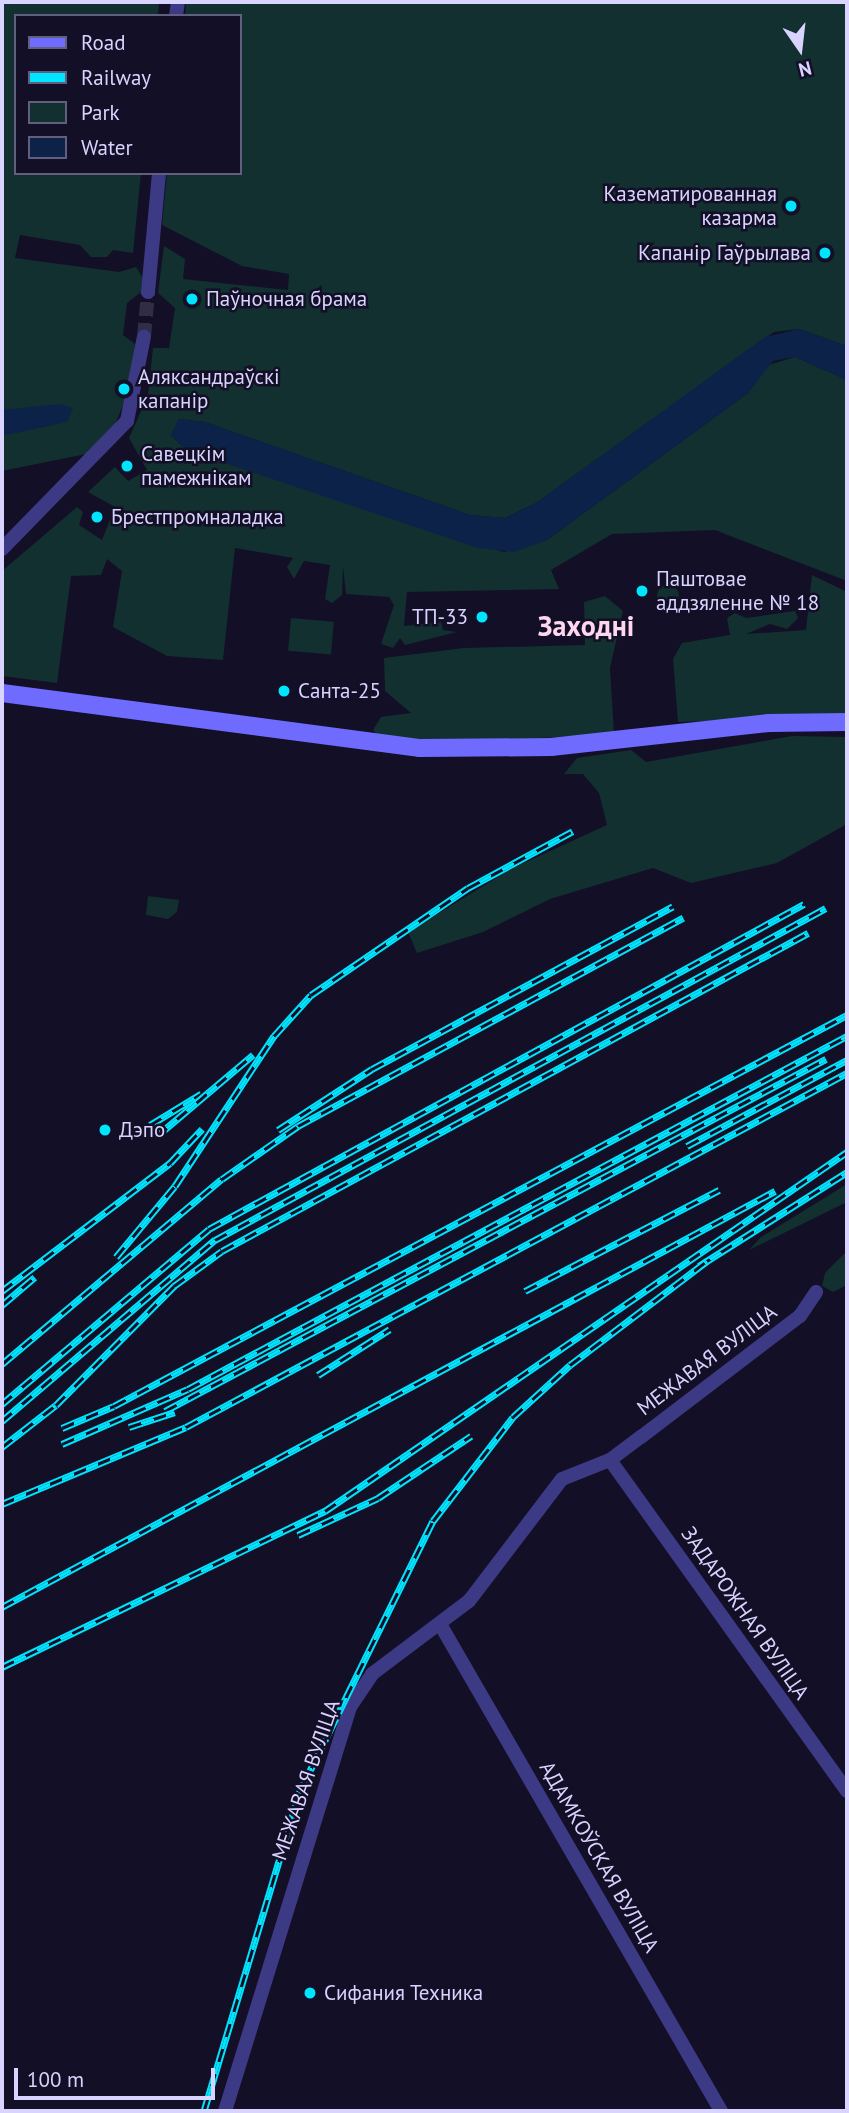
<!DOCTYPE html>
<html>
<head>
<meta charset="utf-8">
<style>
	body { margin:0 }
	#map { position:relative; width:849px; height:2113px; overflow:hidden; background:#130f26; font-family:"PT Sans",sans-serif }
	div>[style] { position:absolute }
	.green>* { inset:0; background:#12302f; transform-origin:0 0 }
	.round { border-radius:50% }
	.water>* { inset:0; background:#0c2248 }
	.street-tunnel>* { height:14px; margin-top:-7px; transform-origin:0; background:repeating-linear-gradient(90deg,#312d47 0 14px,transparent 0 21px) }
	.street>* { height:14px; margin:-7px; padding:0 7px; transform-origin:7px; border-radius:7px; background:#3d3a85 }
	.secondary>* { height:18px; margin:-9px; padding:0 9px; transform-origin:9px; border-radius:9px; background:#6f6bff }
	.rail>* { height:7px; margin-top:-3.5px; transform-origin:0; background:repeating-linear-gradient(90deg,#130f26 0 13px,#00e5ff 0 26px); box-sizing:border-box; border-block:2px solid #00e5ff }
	.dots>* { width:19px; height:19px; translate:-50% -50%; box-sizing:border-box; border:4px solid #130f26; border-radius:50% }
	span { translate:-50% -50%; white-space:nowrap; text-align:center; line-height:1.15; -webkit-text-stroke:5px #130f26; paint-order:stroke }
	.poi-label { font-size:21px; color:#d9d4ff }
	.right { translate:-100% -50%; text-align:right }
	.left { translate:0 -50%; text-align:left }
	.street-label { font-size:21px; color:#d9d4ff }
	.district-label { font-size:28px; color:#ffd6f0; font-weight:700 }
	.frame { position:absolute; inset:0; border:4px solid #d9d4ff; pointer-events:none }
	.legend { position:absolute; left:14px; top:14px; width:228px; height:161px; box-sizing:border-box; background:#130f26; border:2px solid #625e7d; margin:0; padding:9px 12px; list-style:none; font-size:21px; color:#d9d4ff }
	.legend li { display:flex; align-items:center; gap:14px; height:35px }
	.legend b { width:35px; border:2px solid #625e7d }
	.north { position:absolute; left:765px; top:14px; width:70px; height:70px; -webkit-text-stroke:5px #130f26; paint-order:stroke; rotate:166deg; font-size:19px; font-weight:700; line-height:28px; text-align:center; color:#d9d4ff }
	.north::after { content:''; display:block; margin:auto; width:24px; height:32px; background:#d9d4ff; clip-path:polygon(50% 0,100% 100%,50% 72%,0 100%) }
	.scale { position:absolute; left:14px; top:2068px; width:201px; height:32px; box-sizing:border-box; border:4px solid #d9d4ff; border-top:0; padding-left:9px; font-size:21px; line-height:24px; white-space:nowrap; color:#d9d4ff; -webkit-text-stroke:5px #130f26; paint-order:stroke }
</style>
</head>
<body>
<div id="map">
	<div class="green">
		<div style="clip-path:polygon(2px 2px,159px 2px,158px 16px,16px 16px,16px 173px,141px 173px,133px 253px,113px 250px,107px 257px,91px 257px,80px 245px,20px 235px,15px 258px,119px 272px,136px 267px,143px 278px,141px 292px,127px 303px,123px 335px,135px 344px,131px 387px,110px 436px,96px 452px,2px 471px)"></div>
		<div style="clip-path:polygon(186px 2px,847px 2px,847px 346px,799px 329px,774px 332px,536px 503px,505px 518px,470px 515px,205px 422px,179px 419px,171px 435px,186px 450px,504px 552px,547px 540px,748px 393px,768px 365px,795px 357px,847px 380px,847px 581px,715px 530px,612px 534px,551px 570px,559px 589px,407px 592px,404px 626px,441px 622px,443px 630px,457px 632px,405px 645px,400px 638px,393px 648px,381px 644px,394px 605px,389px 597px,346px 594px,343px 567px,342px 595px,332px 603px,325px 599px,330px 565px,304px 561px,294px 579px,287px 567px,293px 558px,235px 548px,223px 660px,167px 656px,113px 627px,122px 571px,107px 559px,101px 575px,71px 576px,57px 683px,2px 676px,2px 571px,77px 507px,83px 512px,79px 525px,102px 540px,115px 507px,88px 492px,115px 467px,128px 481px,147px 470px,129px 438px,148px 395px,153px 348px,169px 348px,175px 308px,158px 293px,164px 246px,185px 259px,183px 279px,288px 290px,289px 274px,242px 266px,162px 225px,167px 173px,240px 173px,240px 16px,185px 16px)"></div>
		<div style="clip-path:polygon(812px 575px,847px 592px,847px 716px,678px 722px,673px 659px,682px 643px,730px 635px,727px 618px,735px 613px,746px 618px,795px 611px,798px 618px,787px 629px,770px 624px,746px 634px,806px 630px)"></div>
		<div class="round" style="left:657px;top:585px;width:22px;height:22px"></div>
		<div style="clip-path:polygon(605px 596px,623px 611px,610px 668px,614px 734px,444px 743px,378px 736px,373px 730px,381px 717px,411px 713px,385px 691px,384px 658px,464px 648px,585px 645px,584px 602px)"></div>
		<div style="left:291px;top:618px;width:43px;height:33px;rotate:5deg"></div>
		<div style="clip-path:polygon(792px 736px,847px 737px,847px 824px,777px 863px,691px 883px,653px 868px,550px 899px,483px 932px,417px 953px,408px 932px,513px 868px,607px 825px,599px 793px,583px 774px,564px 774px,577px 758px,631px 750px,646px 762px)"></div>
		<div style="clip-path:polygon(148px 896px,179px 900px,177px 912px,168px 919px,146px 915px)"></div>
		<div style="clip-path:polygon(847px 1184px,847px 1202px,749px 1250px,761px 1237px)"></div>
		<div style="clip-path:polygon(847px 1251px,847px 1285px,833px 1292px,822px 1286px,825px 1273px)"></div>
	</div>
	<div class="water">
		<div style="clip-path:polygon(799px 329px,847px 346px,847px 380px,795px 357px,773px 361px,748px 393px,547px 540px,515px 552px,478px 548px,186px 450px,171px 435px,179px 419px,205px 422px,470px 515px,505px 518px,536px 503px,765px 337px)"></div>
		<div style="clip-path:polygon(60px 404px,73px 408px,67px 422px,2px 436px,2px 410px)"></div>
	</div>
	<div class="street-tunnel">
		<div style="left:144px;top:337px;width:45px;rotate:-84.9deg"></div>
	</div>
	<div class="street">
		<div style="left:176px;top:16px;width:14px;rotate:-82deg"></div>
		<div style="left:148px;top:292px;width:120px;rotate:-84.7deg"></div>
		<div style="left:2px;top:549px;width:179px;rotate:-45.7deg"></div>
		<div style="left:127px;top:421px;width:86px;rotate:-78.6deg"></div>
		<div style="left:610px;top:1460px;width:407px;rotate:54.4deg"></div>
		<div style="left:440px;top:1624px;width:562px;rotate:60.01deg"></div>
		<div style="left:225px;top:2111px;width:423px;rotate:-72.8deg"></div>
		<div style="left:350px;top:1707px;width:40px;rotate:-56deg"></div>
		<div style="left:372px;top:1674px;width:121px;rotate:-37deg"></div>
		<div style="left:469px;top:1601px;width:153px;rotate:-52.7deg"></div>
		<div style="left:562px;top:1479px;width:52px;rotate:-21.6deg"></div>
		<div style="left:610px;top:1460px;width:39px;rotate:-37deg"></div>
		<div style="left:641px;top:1437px;width:200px;rotate:-37.3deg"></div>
		<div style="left:800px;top:1316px;width:29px;rotate:-56deg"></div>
	</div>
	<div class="secondary">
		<div style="left:2px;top:693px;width:422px;rotate:7.5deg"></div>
		<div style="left:420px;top:748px;width:131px;rotate:-0.4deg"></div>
		<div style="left:551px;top:747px;width:219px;rotate:-6.3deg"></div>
		<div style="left:769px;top:723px;width:78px;rotate:-0.7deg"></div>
	</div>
	<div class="rail">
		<div style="left:150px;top:1125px;width:60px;rotate:-31.3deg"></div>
		<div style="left:278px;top:1130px;width:112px;rotate:-33deg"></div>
		<div style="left:372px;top:1069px;width:342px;rotate:-28.4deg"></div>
		<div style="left:157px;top:1136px;width:126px;rotate:-40.2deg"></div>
		<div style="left:687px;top:1146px;width:182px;rotate:-28.3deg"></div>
		<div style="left:116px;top:1257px;width:92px;rotate:-50.3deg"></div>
		<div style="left:175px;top:1186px;width:180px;rotate:-56.6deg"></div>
		<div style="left:274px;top:1036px;width:55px;rotate:-47.9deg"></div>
		<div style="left:311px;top:995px;width:190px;rotate:-34.3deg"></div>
		<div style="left:468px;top:888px;width:119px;rotate:-28.5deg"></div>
		<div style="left:699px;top:1266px;width:175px;rotate:-32.4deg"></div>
		<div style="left:2px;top:1291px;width:211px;rotate:-37.3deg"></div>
		<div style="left:170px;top:1163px;width:47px;rotate:-46.7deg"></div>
		<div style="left:525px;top:1291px;width:219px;rotate:-27.5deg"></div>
		<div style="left:2px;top:1305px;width:43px;rotate:-40.3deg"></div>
		<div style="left:2px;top:1364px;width:287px;rotate:-40.1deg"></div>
		<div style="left:222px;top:1179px;width:93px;rotate:-34.9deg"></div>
		<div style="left:298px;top:1126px;width:438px;rotate:-28.4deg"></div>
		<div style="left:318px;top:1375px;width:85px;rotate:-32.6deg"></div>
		<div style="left:2px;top:1404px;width:271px;rotate:-40.2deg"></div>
		<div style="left:209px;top:1229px;width:678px;rotate:-28.64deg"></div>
		<div style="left:165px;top:1411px;width:749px;rotate:-28.04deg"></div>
		<div style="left:2px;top:1421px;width:280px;rotate:-40.4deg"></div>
		<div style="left:215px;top:1240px;width:695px;rotate:-28.52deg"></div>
		<div style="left:129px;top:1427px;width:48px;rotate:-18.1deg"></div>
		<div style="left:62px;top:1428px;width:56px;rotate:-22.9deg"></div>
		<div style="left:114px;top:1406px;width:831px;rotate:-28.08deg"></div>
		<div style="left:62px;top:1444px;width:137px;rotate:-23.6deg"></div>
		<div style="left:188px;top:1389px;width:748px;rotate:-28.18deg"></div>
		<div style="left:2px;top:1447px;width:68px;rotate:-37.9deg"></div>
		<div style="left:56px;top:1405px;width:168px;rotate:-45.2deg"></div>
		<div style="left:174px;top:1286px;width:59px;rotate:-36.1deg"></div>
		<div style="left:222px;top:1251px;width:667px;rotate:-28.49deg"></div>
		<div style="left:2px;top:1504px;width:199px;rotate:-22.7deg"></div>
		<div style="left:186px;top:1427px;width:750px;rotate:-28.17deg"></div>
		<div style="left:298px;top:1535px;width:88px;rotate:-24.8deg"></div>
		<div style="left:378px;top:1498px;width:112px;rotate:-33.7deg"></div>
		<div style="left:2px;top:1607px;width:878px;rotate:-28.29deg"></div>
		<div style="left:2px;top:1667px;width:359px;rotate:-25.8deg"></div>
		<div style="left:325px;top:1511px;width:634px;rotate:-34.52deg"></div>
		<div style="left:204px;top:2111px;width:334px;rotate:-73.3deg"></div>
		<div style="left:300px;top:1791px;width:301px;rotate:-63.8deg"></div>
		<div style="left:433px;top:1521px;width:131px;rotate:-52.4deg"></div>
		<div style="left:513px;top:1417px;width:77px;rotate:-42.4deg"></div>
		<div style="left:570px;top:1365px;width:172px;rotate:-37.2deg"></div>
	</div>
	<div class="dots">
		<div style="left:791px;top:206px;background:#00e5ff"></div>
		<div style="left:825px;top:253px;background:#00e5ff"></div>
		<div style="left:192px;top:299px;background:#00e5ff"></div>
		<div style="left:124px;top:389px;background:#00e5ff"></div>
		<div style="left:127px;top:466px;background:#00e5ff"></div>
		<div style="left:97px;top:517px;background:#00e5ff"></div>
		<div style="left:642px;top:591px;background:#00e5ff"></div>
		<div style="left:482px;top:617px;background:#00e5ff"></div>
		<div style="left:284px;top:691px;background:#00e5ff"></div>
		<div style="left:105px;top:1130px;background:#00e5ff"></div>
		<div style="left:310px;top:1993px;background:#00e5ff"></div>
	</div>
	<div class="poi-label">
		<span class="right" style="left:777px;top:206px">Казематированная<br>казарма</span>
		<span class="right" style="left:811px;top:253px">Капанір Гаўрылава</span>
		<span class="left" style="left:206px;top:299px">Паўночная брама</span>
		<span class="left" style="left:138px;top:389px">Аляксандраўскі<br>капанір</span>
		<span class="left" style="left:141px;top:466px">Савецкім<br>памежнікам</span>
		<span class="left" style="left:111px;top:517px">Брестпромналадка</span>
		<span class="left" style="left:656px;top:591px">Паштовае<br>аддзяленне № 18</span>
		<span class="right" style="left:468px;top:617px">ТП-33</span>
		<span class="left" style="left:298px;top:691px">Санта-25</span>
		<span class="left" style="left:119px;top:1130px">Дэпо</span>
		<span class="left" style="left:324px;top:1993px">Сифания Техника</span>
	</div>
	<div class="street-label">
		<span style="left:707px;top:1360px;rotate:-37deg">МЕЖАВАЯ ВУЛІЦА</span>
		<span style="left:745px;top:1613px;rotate:55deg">ЗАДАРОЖНАЯ ВУЛІЦА</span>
		<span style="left:306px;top:1780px;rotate:-71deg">МЕЖАВАЯ ВУЛІЦА</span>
		<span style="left:599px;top:1857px;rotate:60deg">АДАМКОЎСКАЯ ВУЛІЦА</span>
	</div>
	<div class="district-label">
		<span style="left:586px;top:626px">Заходні</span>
	</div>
	<div class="frame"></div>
	<ul class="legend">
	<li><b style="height:9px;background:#6f6bff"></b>Road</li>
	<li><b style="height:9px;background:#00e5ff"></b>Railway</li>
	<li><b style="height:19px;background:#12302f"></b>Park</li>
	<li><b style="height:19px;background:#0c2248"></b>Water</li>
	</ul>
	<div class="north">N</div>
	<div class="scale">100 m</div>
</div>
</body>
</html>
